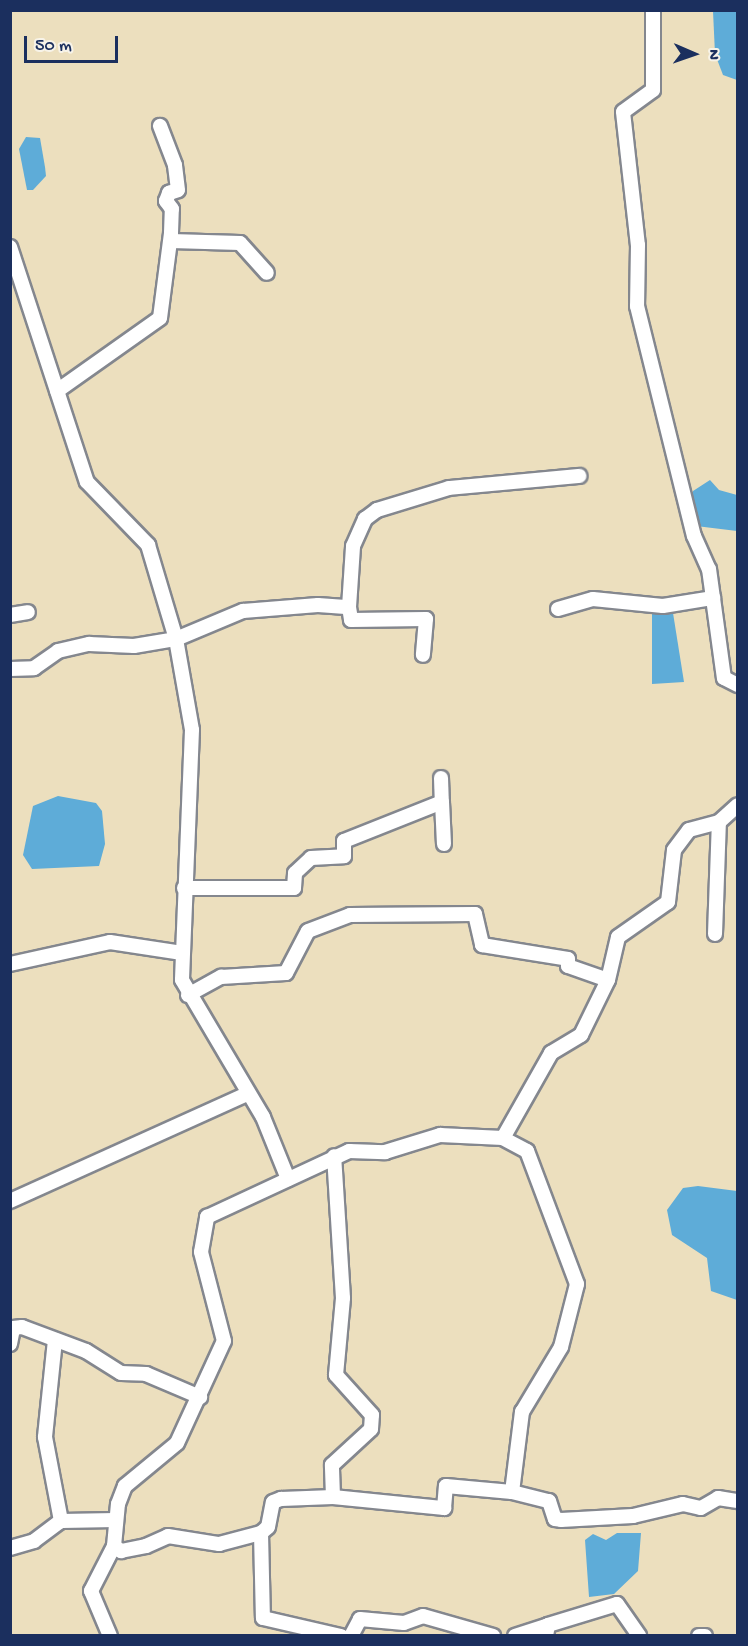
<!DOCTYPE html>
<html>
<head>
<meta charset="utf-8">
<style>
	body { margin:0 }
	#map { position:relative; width:748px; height:1646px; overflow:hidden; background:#ecdfbe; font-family:"Gochi Hand",sans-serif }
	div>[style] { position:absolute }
	.water>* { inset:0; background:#5eacd8 }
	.roads { filter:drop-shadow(2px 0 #84878e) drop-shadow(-2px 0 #84878e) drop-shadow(0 2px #84878e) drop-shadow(0 -2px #84878e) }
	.minor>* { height:14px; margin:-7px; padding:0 7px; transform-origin:7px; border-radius:7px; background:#fff }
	span { translate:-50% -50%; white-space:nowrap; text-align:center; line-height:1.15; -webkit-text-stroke:6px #f7f3e8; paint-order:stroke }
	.frame { position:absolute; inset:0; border:12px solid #1b2f5e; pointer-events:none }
	.north { position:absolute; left:664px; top:24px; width:60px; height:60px; -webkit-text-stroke:4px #f7f3e8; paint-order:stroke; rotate:92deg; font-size:16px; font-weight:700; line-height:24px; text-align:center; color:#1b2f5e }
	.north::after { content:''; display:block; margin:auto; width:21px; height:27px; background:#1b2f5e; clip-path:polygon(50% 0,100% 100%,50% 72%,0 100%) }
	.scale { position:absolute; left:24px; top:36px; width:94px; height:27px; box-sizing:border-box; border:3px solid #1b2f5e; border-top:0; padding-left:8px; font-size:18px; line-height:21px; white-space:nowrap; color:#1b2f5e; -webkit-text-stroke:4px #f7f3e8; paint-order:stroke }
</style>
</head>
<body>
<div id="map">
	<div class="water">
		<div style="clip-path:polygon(713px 11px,737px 11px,737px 80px,723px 75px,715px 54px)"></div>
		<div style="clip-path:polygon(26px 137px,40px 138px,45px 167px,46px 176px,33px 190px,27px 190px,19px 149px)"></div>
		<div style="clip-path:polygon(710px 480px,719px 490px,737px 495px,737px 531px,696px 526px,690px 500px,693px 491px)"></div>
		<div style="clip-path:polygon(673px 613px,684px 682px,652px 684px,652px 614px)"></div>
		<div style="clip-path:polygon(58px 796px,96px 803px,102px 811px,105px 844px,99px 866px,32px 869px,23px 855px,33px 806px)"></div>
		<div style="clip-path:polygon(698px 1186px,737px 1191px,737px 1300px,711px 1291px,707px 1258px,672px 1235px,667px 1210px,683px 1188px)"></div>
		<div style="clip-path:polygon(617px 1533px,641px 1533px,638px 1571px,614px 1594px,589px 1597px,585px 1540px,593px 1534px,606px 1540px)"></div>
	</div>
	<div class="roads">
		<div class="minor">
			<div style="left:653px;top:10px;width:80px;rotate:90deg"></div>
			<div style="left:653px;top:90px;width:37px;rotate:144deg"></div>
			<div style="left:623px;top:112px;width:134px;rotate:83.6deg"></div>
			<div style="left:638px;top:245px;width:61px;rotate:90.9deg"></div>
			<div style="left:637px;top:306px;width:237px;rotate:76.1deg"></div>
			<div style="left:694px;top:536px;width:36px;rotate:66deg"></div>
			<div style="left:709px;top:569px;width:110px;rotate:82.2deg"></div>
			<div style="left:724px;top:678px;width:16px;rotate:27deg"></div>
			<div style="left:171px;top:241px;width:69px;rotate:1.7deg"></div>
			<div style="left:240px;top:243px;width:40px;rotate:48deg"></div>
			<div style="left:10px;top:247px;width:247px;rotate:71.9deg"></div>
			<div style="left:87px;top:482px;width:88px;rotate:45.9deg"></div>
			<div style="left:148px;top:545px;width:98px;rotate:73.4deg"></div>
			<div style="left:176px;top:639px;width:92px;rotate:80deg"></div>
			<div style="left:192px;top:730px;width:250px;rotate:92.3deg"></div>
			<div style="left:182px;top:980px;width:159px;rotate:59.4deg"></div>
			<div style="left:263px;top:1117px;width:67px;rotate:68deg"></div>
			<div style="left:57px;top:391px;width:126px;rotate:-35.3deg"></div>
			<div style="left:160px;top:318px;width:86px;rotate:-82.6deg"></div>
			<div style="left:171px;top:233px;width:24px;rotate:-88deg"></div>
			<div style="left:172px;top:209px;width:10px;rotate:-127deg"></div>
			<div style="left:166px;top:201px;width:9px;rotate:-69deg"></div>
			<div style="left:169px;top:193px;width:9px;rotate:-18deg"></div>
			<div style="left:178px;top:190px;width:25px;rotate:-97deg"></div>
			<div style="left:175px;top:165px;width:42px;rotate:-111deg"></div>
			<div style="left:349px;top:607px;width:61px;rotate:-86.2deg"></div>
			<div style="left:353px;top:546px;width:30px;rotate:-66deg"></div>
			<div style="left:365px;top:519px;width:15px;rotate:-37deg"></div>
			<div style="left:377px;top:510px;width:75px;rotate:-17deg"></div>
			<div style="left:449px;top:488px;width:131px;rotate:-5.3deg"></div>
			<div style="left:558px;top:609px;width:36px;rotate:-16deg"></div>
			<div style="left:593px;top:599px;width:70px;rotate:5.7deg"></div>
			<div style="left:663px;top:606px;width:51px;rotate:-9.1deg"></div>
			<div style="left:10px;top:615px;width:18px;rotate:-9deg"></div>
			<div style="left:10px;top:669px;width:24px;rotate:-2deg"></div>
			<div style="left:34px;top:668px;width:29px;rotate:-35deg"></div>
			<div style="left:58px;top:651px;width:32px;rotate:-13deg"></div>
			<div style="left:89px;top:644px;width:45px;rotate:2.5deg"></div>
			<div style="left:134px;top:646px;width:43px;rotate:-9.5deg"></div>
			<div style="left:176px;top:639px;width:73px;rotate:-22.7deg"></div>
			<div style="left:243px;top:611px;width:75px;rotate:-4.6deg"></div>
			<div style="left:318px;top:605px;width:31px;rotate:4deg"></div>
			<div style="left:349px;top:607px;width:13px;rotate:81deg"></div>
			<div style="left:351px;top:620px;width:75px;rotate:-0.8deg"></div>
			<div style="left:426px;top:619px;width:36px;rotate:95deg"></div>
			<div style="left:441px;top:778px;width:24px;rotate:88deg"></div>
			<div style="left:184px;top:888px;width:110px"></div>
			<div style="left:294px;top:888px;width:15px;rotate:-86deg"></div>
			<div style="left:295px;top:873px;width:22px;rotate:-43deg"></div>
			<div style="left:311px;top:858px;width:33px;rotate:-3deg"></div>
			<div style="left:344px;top:856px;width:15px;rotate:-90deg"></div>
			<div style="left:344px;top:841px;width:105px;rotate:-21.7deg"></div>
			<div style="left:442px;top:802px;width:42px;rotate:87.3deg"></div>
			<div style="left:715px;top:934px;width:112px;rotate:-88deg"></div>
			<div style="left:10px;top:964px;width:102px;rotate:-12.4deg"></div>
			<div style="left:110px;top:942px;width:73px;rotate:8.7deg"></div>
			<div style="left:188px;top:995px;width:38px;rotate:-29deg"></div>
			<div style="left:221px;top:977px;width:65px;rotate:-3.5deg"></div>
			<div style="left:286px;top:973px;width:47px;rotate:-62.4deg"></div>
			<div style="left:308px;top:931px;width:45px;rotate:-20.9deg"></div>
			<div style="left:350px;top:915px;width:125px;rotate:-0.5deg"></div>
			<div style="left:475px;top:914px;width:32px;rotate:77deg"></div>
			<div style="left:482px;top:945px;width:87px;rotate:9.2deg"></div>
			<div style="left:568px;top:959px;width:7px;rotate:90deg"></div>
			<div style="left:568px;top:966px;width:42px;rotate:19.3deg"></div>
			<div style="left:10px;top:1201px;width:260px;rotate:-24.3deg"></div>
			<div style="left:55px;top:1340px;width:98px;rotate:95.9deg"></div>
			<div style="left:45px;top:1437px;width:86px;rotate:79.2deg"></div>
			<div style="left:10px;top:1344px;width:16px;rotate:-79deg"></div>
			<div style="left:13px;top:1328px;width:9px;rotate:-6deg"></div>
			<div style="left:22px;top:1327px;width:68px;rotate:20.6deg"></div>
			<div style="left:86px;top:1351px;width:41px;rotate:32.2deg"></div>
			<div style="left:121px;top:1373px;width:25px;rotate:2deg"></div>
			<div style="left:146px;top:1374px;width:59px;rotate:23.1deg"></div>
			<div style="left:512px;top:1492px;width:38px;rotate:14deg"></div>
			<div style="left:549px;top:1501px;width:19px;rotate:72deg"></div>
			<div style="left:555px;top:1519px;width:6px;rotate:9deg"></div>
			<div style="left:561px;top:1520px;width:72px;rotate:-3.2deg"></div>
			<div style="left:633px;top:1516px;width:51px;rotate:-13.5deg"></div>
			<div style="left:683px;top:1504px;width:18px;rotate:13deg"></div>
			<div style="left:701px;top:1508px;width:20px;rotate:-30deg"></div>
			<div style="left:718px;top:1498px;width:20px;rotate:9deg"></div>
			<div style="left:333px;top:1497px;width:32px;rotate:-92deg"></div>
			<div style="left:332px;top:1465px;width:53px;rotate:-42.7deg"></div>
			<div style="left:371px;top:1429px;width:14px;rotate:-86deg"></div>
			<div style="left:372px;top:1415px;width:54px;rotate:-132deg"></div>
			<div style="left:336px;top:1375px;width:77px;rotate:-84.8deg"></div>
			<div style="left:343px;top:1298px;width:142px;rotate:-93.6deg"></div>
			<div style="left:261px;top:1533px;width:9px;rotate:-41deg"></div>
			<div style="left:268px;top:1527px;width:25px;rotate:-79deg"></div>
			<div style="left:273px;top:1502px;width:9px;rotate:-21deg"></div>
			<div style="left:281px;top:1499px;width:52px;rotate:-2.2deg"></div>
			<div style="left:333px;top:1497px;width:112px;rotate:5.7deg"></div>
			<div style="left:444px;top:1508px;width:22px;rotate:-85deg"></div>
			<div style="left:446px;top:1486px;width:66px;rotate:5.2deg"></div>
			<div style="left:512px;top:1492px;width:81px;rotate:-82.9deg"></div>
			<div style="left:522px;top:1412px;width:76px;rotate:-59deg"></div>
			<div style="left:561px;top:1347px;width:65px;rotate:-75.7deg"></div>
			<div style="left:577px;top:1284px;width:142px;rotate:-110.6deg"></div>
			<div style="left:527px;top:1151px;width:27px;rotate:-152deg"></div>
			<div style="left:114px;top:1546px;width:9px;rotate:36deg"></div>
			<div style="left:121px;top:1551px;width:25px;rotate:-11deg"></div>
			<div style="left:146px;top:1546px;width:24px;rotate:-24deg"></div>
			<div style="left:168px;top:1536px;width:52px;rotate:8.9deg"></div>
			<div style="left:219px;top:1544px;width:43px;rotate:-14.7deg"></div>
			<div style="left:261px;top:1533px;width:85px;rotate:88.7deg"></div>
			<div style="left:263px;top:1618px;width:80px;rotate:13deg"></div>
			<div style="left:10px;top:1548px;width:25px;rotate:-16deg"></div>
			<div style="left:34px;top:1541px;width:34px;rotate:-37deg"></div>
			<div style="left:61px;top:1521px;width:55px;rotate:-1deg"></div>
			<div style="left:110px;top:1636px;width:49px;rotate:-112.9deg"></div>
			<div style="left:91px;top:1591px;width:51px;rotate:-62.9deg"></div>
			<div style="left:114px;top:1546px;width:42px;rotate:-84.6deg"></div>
			<div style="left:118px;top:1504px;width:19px;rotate:-69deg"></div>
			<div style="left:125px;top:1486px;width:67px;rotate:-39.6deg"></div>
			<div style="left:177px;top:1443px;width:112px;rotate:-65.3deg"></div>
			<div style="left:224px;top:1341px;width:92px;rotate:-104.5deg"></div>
			<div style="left:201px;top:1252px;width:36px;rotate:-80deg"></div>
			<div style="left:207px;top:1217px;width:157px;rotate:-24.9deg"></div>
			<div style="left:349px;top:1151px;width:36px;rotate:2deg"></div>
			<div style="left:385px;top:1152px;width:58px;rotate:-17.2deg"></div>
			<div style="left:440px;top:1135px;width:63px;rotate:2.7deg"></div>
			<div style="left:503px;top:1138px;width:98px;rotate:-60.5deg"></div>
			<div style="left:551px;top:1053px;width:35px;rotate:-31deg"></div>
			<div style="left:581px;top:1035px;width:61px;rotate:-63.9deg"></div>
			<div style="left:608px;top:980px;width:44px;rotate:-76.9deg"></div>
			<div style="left:618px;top:937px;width:61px;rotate:-35deg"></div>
			<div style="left:668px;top:902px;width:52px;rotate:-83.4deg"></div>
			<div style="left:674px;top:850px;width:25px;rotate:-53deg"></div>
			<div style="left:689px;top:830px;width:31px;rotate:-15deg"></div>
			<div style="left:719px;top:822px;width:25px;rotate:-42deg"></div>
			<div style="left:351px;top:1636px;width:19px;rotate:-62deg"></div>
			<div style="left:360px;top:1619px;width:44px;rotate:5.2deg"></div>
			<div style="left:404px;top:1623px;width:20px;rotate:-20deg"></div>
			<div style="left:423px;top:1616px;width:73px;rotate:15.9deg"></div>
			<div style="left:515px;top:1636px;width:35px;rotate:-18deg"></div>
			<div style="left:546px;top:1636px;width:11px;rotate:-80deg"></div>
			<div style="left:548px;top:1625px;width:72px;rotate:-16.9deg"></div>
			<div style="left:617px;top:1604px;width:39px;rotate:55deg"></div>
			<div style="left:699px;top:1636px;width:6px"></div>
		</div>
	</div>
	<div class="frame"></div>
	<div class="north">N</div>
	<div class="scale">50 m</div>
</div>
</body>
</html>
